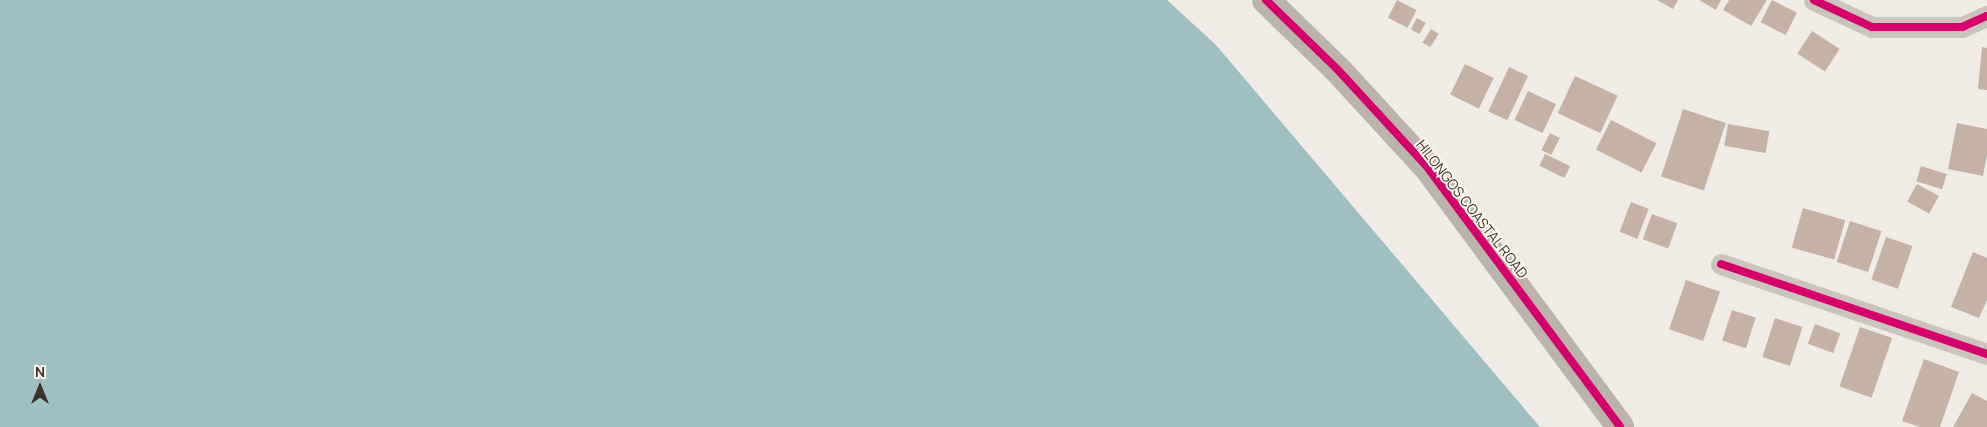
<!DOCTYPE html>
<html>
<head>
<meta charset="utf-8">
<style>
	body { margin:0 }
	#map { position:relative; width:1987px; height:427px; overflow:hidden; background:#f0ece5; font-family:Manrope,sans-serif }
	div>[style] { position:absolute }
	.water>* { inset:0; background:#9fbfc3 }
	.building>* { inset:0; background:#c5b2a5; transform-origin:0 0 }
	.street>* { height:21px; margin:-10.5px; padding:0 10.5px; transform-origin:10.5px; border-radius:10.5px; background:#cac4bd }
	.secondary>* { height:28px; margin:-14px; padding:0 14px; transform-origin:14px; border-radius:14px; background:#bab4ad }
	.cycleway>* { height:8px; margin:-4px; padding:0 4px; transform-origin:4px; border-radius:4px; background:#d6006c }
	span { translate:-50% -50%; white-space:nowrap; text-align:center; line-height:1.15; -webkit-text-stroke:4px #fcf7ed; paint-order:stroke }
	.street-label { font-size:14px; color:#3c312a }
	.north { position:absolute; left:15px; top:362px; width:50px; height:50px; -webkit-text-stroke:4px #fcf7ed; paint-order:stroke; rotate:0deg; font-size:14px; font-weight:700; line-height:20px; text-align:center; color:#3c312a }
	.north::after { content:''; display:block; margin:auto; width:18px; height:22px; background:#3c312a; clip-path:polygon(50% 0,100% 100%,50% 72%,0 100%) }
</style>
</head>
<body>
<div id="map">
	<div class="water">
		<div style="clip-path:polygon(0 0,1167px 0,1216px 45px,1540px 427px,0 427px)"></div>
	</div>
	<div class="building">
		<div style="left:1397px;top:0;width:22px;height:20px;rotate:27deg"></div>
		<div style="clip-path:polygon(1657px 0,1678px 0,1673px 9px)"></div>
		<div style="clip-path:polygon(1699px 0,1721px 0,1716px 10px)"></div>
		<div style="clip-path:polygon(1729px 0,1767px 0,1751px 26px,1723px 10px)"></div>
		<div style="left:1772px;top:0;width:28px;height:25px;rotate:27deg"></div>
		<div style="left:1417px;top:18px;width:10px;height:13px;rotate:29deg"></div>
		<div style="left:1431px;top:29px;width:9px;height:16px;rotate:32deg"></div>
		<div style="left:1812px;top:31px;width:33px;height:27px;rotate:33deg"></div>
		<div style="clip-path:polygon(1982px 47px,1987px 48px,1987px 90px,1978px 89px)"></div>
		<div style="left:1465px;top:64px;width:32px;height:34px;rotate:26deg"></div>
		<div style="left:1509px;top:67px;width:21px;height:49px;rotate:25deg"></div>
		<div style="left:1575px;top:76px;width:47px;height:41px;rotate:25deg"></div>
		<div style="left:1528px;top:91px;width:31px;height:32px;rotate:25deg"></div>
		<div style="left:1683px;top:109px;width:45px;height:71px;rotate:18deg"></div>
		<div style="left:1611px;top:120px;width:51px;height:33px;rotate:27deg"></div>
		<div style="clip-path:polygon(1957px 123px,1987px 129px,1987px 155px,1983px 176px,1948px 169px)"></div>
		<div style="left:1728px;top:124px;width:42px;height:22px;rotate:10deg"></div>
		<div style="left:1550px;top:133px;width:11px;height:19px;rotate:27deg"></div>
		<div style="left:1545px;top:154px;width:28px;height:13px;rotate:26deg"></div>
		<div style="left:1921px;top:166px;width:27px;height:16px;rotate:17deg"></div>
		<div style="left:1917px;top:184px;width:25px;height:20px;rotate:29deg"></div>
		<div style="left:1631px;top:202px;width:19px;height:32px;rotate:21deg"></div>
		<div style="left:1803px;top:208px;width:44px;height:41px;rotate:16deg"></div>
		<div style="left:1652px;top:214px;width:27px;height:27px;rotate:20deg"></div>
		<div style="left:1850px;top:221px;width:33px;height:43px;rotate:18deg"></div>
		<div style="left:1886px;top:237px;width:28px;height:45px;rotate:19deg"></div>
		<div style="clip-path:polygon(1973px 252px,1987px 258px,1987px 300px,1979px 318px,1951px 307px)"></div>
		<div style="left:1686px;top:280px;width:36px;height:52px;rotate:19deg"></div>
		<div style="left:1732px;top:310px;width:25px;height:32px;rotate:18deg"></div>
		<div style="left:1775px;top:318px;width:29px;height:41px;rotate:18deg"></div>
		<div style="left:1815px;top:324px;width:27px;height:21px;rotate:20deg"></div>
		<div style="left:1860px;top:327px;width:34px;height:63px;rotate:19deg"></div>
		<div style="clip-path:polygon(1924px 359px,1959px 372px,1940px 427px,1920px 427px,1902px 421px)"></div>
		<div style="clip-path:polygon(1972px 393px,1987px 401px,1987px 427px,1953px 427px)"></div>
	</div>
	<div class="street">
		<div style="left:1814px;top:0;width:64px;rotate:25deg"></div>
		<div style="left:1872px;top:27px;width:90px"></div>
		<div style="left:1962px;top:27px;width:27px;rotate:-24deg"></div>
		<div style="left:1721px;top:264px;width:281px;rotate:18.7deg"></div>
	</div>
	<div class="secondary">
		<div style="left:1266px;top:0;width:100px;rotate:44.2deg"></div>
		<div style="left:1338px;top:70px;width:133px;rotate:47.4deg"></div>
		<div style="left:1428px;top:168px;width:322px;rotate:53.4deg"></div>
	</div>
	<div class="cycleway">
		<div style="left:1266px;top:0;width:100px;rotate:44.2deg"></div>
		<div style="left:1338px;top:70px;width:133px;rotate:47.4deg"></div>
		<div style="left:1428px;top:168px;width:322px;rotate:53.4deg"></div>
		<div style="left:1814px;top:0;width:64px;rotate:25deg"></div>
		<div style="left:1872px;top:27px;width:90px"></div>
		<div style="left:1962px;top:27px;width:27px;rotate:-24deg"></div>
		<div style="left:1721px;top:264px;width:281px;rotate:18.7deg"></div>
	</div>
	<div class="street-label">
		<span style="left:1472px;top:209px;rotate:52deg">HILONGOS COASTAL ROAD</span>
	</div>
	<div class="north">N</div>
</div>
</body>
</html>
